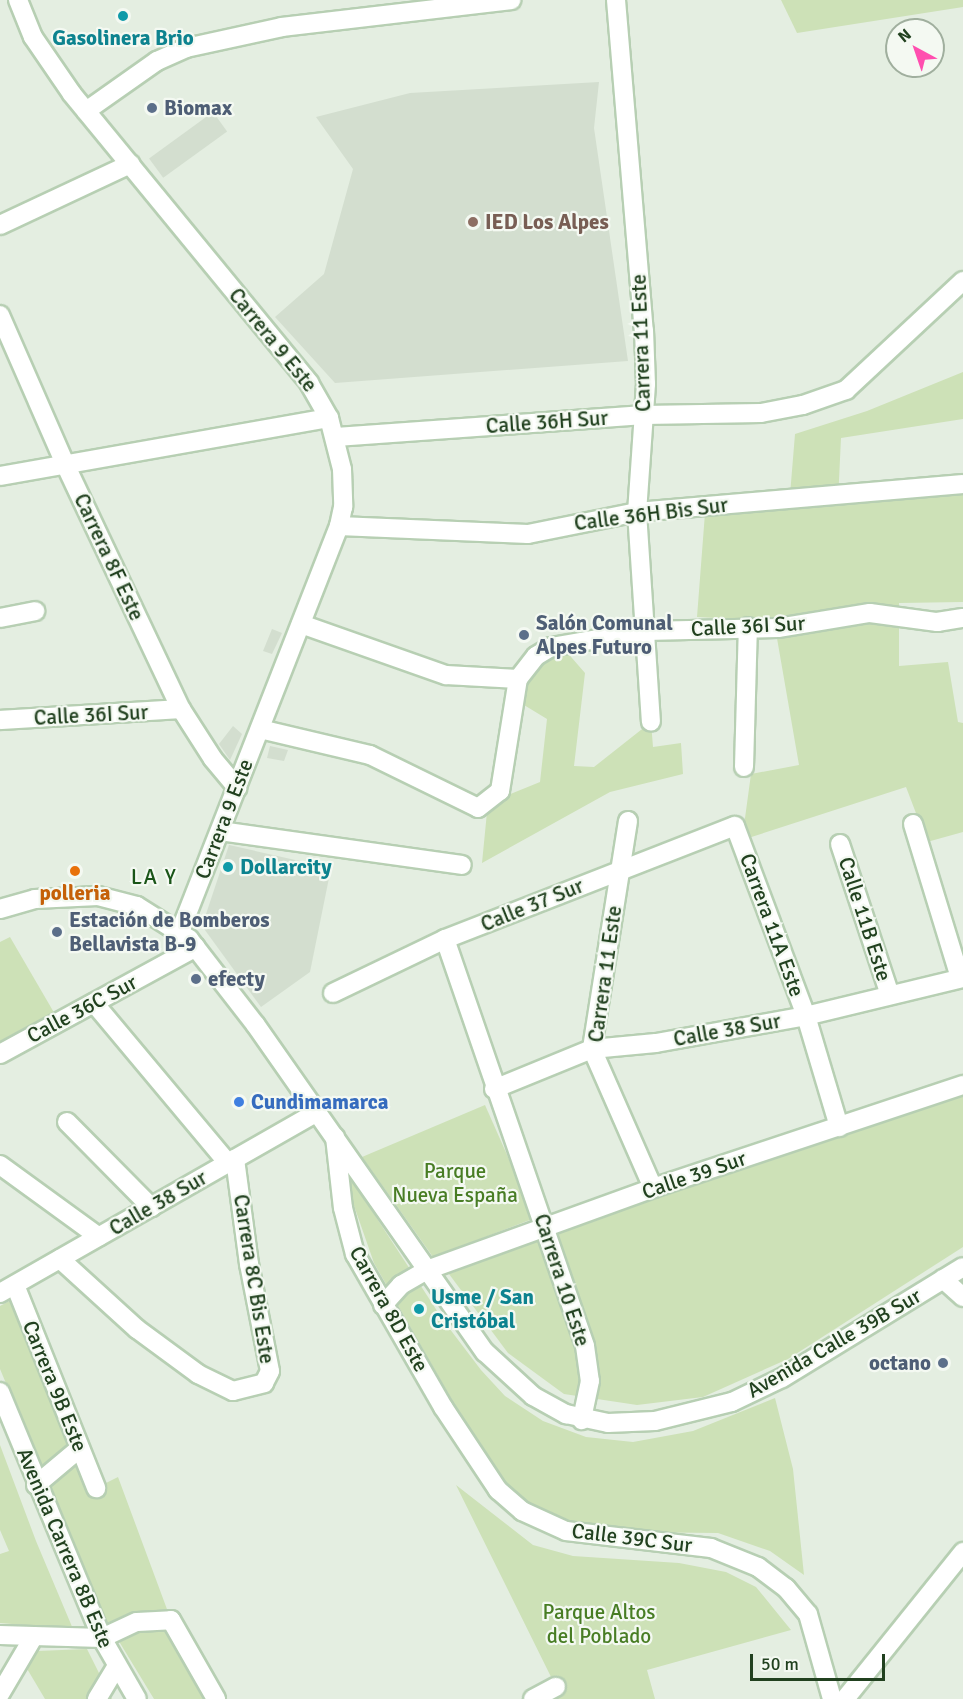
<!DOCTYPE html>
<html>
<head>
<meta charset="utf-8">
<style>
	body { margin:0 }
	#map { position:relative; width:963px; height:1699px; overflow:hidden; background:#e4eee1; font-family:Signika,sans-serif }
	div>[style] { position:absolute }
	.built>* { inset:0; background:#d3decf; transform-origin:0 0 }
	.green>* { inset:0; background:#cde1b7 }
	.roads { filter:drop-shadow(2px 0 #b7cfb3) drop-shadow(-2px 0 #b7cfb3) drop-shadow(0 2px #b7cfb3) drop-shadow(0 -2px #b7cfb3) }
	.minor>* { height:18px; margin:-9px; padding:0 9px; transform-origin:9px; border-radius:9px; background:#fff }
	.tertiary>* { height:18px; margin:-9px; padding:0 9px; transform-origin:9px; border-radius:9px; background:#fff }
	.secondary>* { height:18px; margin:-9px; padding:0 9px; transform-origin:9px; border-radius:9px; background:#fff }
	.dots>* { width:16px; height:16px; translate:-50% -50%; box-sizing:border-box; border:3px solid #f4f9f2; border-radius:50% }
	span { translate:-50% -50%; white-space:nowrap; text-align:center; line-height:1.15; -webkit-text-stroke:4.5px #f4f9f2; paint-order:stroke }
	.culture-label { font-size:21px; color:#0d838f; font-weight:700 }
	.left { translate:0 -50%; text-align:left }
	.service-label { font-size:21px; color:#4e5e75; font-weight:700 }
	.right { translate:-100% -50%; text-align:right }
	.education-label { font-size:21px; color:#785e54; font-weight:700 }
	.street-label { font-size:21px; color:#21411f }
	.food-label { font-size:21px; color:#c56008; font-weight:700 }
	.shop-label { font-size:21px; color:#366cbe; font-weight:700 }
	.park-label { font-size:21px; color:#487d24 }
	.neighbourhood-label { font-size:22px; color:#1a5518; letter-spacing:1.5px }
	.north { position:absolute; left:885px; top:18px; width:60px; height:60px; box-sizing:border-box; background:#f4f9f2; border:2px solid #a0af9e; border-radius:50%; rotate:320deg; font-size:16px; font-weight:700; line-height:24px; text-align:center; color:#21411f }
	.north::after { content:''; display:block; margin:auto; width:21px; height:27px; background:#ff4eaf; clip-path:polygon(50% 0,100% 100%,50% 72%,0 100%) }
	.scale { position:absolute; left:750px; top:1654px; width:135px; height:27px; box-sizing:border-box; border:3px solid #21411f; border-top:0; padding-left:8px; font-size:18px; line-height:21px; white-space:nowrap; color:#21411f; -webkit-text-stroke:4px #f4f9f2; paint-order:stroke }
</style>
</head>
<body>
<div id="map">
	<div class="built">
		<div style="clip-path:polygon(599px 82px,594px 128px,628px 361px,335px 383px,275px 317px,324px 274px,353px 169px,316px 117px,410px 93px)"></div>
		<div style="left:213px;top:112px;width:24px;height:79px;rotate:54deg"></div>
		<div style="clip-path:polygon(272px 629px,282px 633px,272px 654px,263px 651px)"></div>
		<div style="clip-path:polygon(233px 726px,242px 734px,230px 760px,219px 744px)"></div>
		<div style="clip-path:polygon(270px 746px,288px 750px,284px 761px,267px 758px)"></div>
		<div style="clip-path:polygon(229px 845px,331px 868px,310px 972px,261px 1007px,202px 926px)"></div>
	</div>
	<div class="green">
		<div style="clip-path:polygon(781px 0,963px 0,963px 7px,797px 33px)"></div>
		<div style="clip-path:polygon(963px 372px,963px 419px,841px 438px,838px 501px,963px 489px,963px 602px,899px 603px,899px 666px,948px 662px,958px 722px,963px 723px,963px 832px,927px 842px,906px 787px,742px 840px,751px 774px,799px 765px,774px 621px,697px 617px,705px 513px,789px 507px,795px 434px,867px 411px)"></div>
		<div style="clip-path:polygon(565px 650px,585px 673px,574px 766px,594px 767px,651px 722px,653px 747px,681px 743px,683px 774px,610px 792px,482px 863px,487px 812px,508px 795px,540px 782px,547px 719px,524px 705px,526px 689px,535px 668px,550px 656px)"></div>
		<div style="clip-path:polygon(10px 937px,56px 1016px,0 1047px,0 942px)"></div>
		<div style="clip-path:polygon(963px 1089px,963px 1247px,788px 1359px,703px 1397px,637px 1405px,564px 1394px,508px 1353px,446px 1270px)"></div>
		<div style="clip-path:polygon(485px 1105px,535px 1218px,433px 1257px,362px 1157px)"></div>
		<div style="clip-path:polygon(348px 1174px,443px 1320px,481px 1370px,505px 1396px,543px 1421px,586px 1437px,633px 1442px,693px 1431px,775px 1398px,793px 1469px,804px 1575px,770px 1551px,718px 1533px,623px 1532px,585px 1527px,548px 1514px,513px 1493px,462px 1418px,374px 1263px,352px 1200px)"></div>
		<div style="clip-path:polygon(19px 1296px,96px 1488px,118px 1477px,171px 1620px,216px 1699px,154px 1699px,103px 1615px,0 1369px,0 1306px)"></div>
		<div style="clip-path:polygon(0 1445px,36px 1541px,73px 1629px,0 1623px,0 1554px,9px 1551px,0 1530px)"></div>
		<div style="clip-path:polygon(456px 1485px,533px 1545px,573px 1556px,679px 1563px,726px 1572px,756px 1587px,791px 1630px,647px 1670px,655px 1699px,533px 1699px,556px 1687px)"></div>
		<div style="clip-path:polygon(87px 1649px,112px 1699px,45px 1699px,23px 1662px,37px 1651px)"></div>
	</div>
	<div class="roads">
		<div class="minor">
			<div style="left:616px;top:0;width:331px;rotate:85.2deg"></div>
			<div style="left:644px;top:330px;width:54px;rotate:87.9deg"></div>
			<div style="left:646px;top:384px;width:128px;rotate:94deg"></div>
			<div style="left:637px;top:512px;width:210px;rotate:86.2deg"></div>
			<div style="left:86px;top:111px;width:87px;rotate:-35.2deg"></div>
			<div style="left:157px;top:61px;width:32px;rotate:-24deg"></div>
			<div style="left:186px;top:48px;width:98px;rotate:-12.3deg"></div>
			<div style="left:282px;top:27px;width:231px;rotate:-6.7deg"></div>
			<div style="left:0;top:315px;width:163px;rotate:66.4deg"></div>
			<div style="left:65px;top:464px;width:271px;rotate:64.7deg"></div>
			<div style="left:181px;top:709px;width:59px;rotate:57.4deg"></div>
			<div style="left:213px;top:759px;width:38px;rotate:50deg"></div>
			<div style="left:336px;top:437px;width:309px;rotate:-4.1deg"></div>
			<div style="left:644px;top:415px;width:117px;rotate:-1deg"></div>
			<div style="left:761px;top:413px;width:43px;rotate:-10.8deg"></div>
			<div style="left:803px;top:405px;width:46px;rotate:-19.2deg"></div>
			<div style="left:846px;top:390px;width:160px;rotate:-43deg"></div>
			<div style="left:339px;top:526px;width:189px;rotate:2.4deg"></div>
			<div style="left:528px;top:534px;width:111px;rotate:-11.4deg"></div>
			<div style="left:637px;top:512px;width:327px;rotate:-4.9deg"></div>
			<div style="left:0;top:618px;width:36px;rotate:-11deg"></div>
			<div style="left:301px;top:624px;width:154px;rotate:19.4deg"></div>
			<div style="left:446px;top:675px;width:72px;rotate:3.2deg"></div>
			<div style="left:0;top:720px;width:181px;rotate:-3.5deg"></div>
			<div style="left:260px;top:729px;width:113px;rotate:13.3deg"></div>
			<div style="left:370px;top:755px;width:120px;rotate:26.1deg"></div>
			<div style="left:478px;top:808px;width:28px;rotate:-38deg"></div>
			<div style="left:500px;top:791px;width:113px;rotate:-80.9deg"></div>
			<div style="left:518px;top:679px;width:29px;rotate:-52deg"></div>
			<div style="left:536px;top:656px;width:17px;rotate:-31deg"></div>
			<div style="left:551px;top:647px;width:95px;rotate:-9.7deg"></div>
			<div style="left:645px;top:631px;width:133px;rotate:-1.3deg"></div>
			<div style="left:778px;top:628px;width:93px;rotate:-9.3deg"></div>
			<div style="left:870px;top:613px;width:68px;rotate:7.7deg"></div>
			<div style="left:937px;top:622px;width:26px;rotate:-9deg"></div>
			<div style="left:744px;top:767px;width:140px;rotate:-88.4deg"></div>
			<div style="left:628px;top:821px;width:231px;rotate:99deg"></div>
			<div style="left:592px;top:1049px;width:152px;rotate:66.3deg"></div>
			<div style="left:913px;top:824px;width:161px;rotate:73deg"></div>
			<div style="left:220px;top:831px;width:244px;rotate:8deg"></div>
			<div style="left:840px;top:844px;width:159px;rotate:71.7deg"></div>
			<div style="left:445px;top:939px;width:430px;rotate:71deg"></div>
			<div style="left:585px;top:1346px;width:35px;rotate:82deg"></div>
			<div style="left:590px;top:1381px;width:40px;rotate:102deg"></div>
			<div style="left:333px;top:993px;width:124px;rotate:-25.7deg"></div>
			<div style="left:445px;top:939px;width:311px;rotate:-21.3deg"></div>
			<div style="left:735px;top:826px;width:203px;rotate:69.5deg"></div>
			<div style="left:806px;top:1016px;width:116px;rotate:73.4deg"></div>
			<div style="left:94px;top:1003px;width:209px;rotate:50.1deg"></div>
			<div style="left:0;top:1054px;width:223px;rotate:-28.6deg"></div>
			<div style="left:494px;top:1089px;width:106px;rotate:-22.2deg"></div>
			<div style="left:592px;top:1049px;width:64px;rotate:-5.4deg"></div>
			<div style="left:656px;top:1043px;width:152px;rotate:-10.2deg"></div>
			<div style="left:806px;top:1016px;width:162px;rotate:-13.6deg"></div>
			<div style="left:67px;top:1122px;width:120px;rotate:45.3deg"></div>
			<div style="left:0;top:1165px;width:122px;rotate:36deg"></div>
			<div style="left:60px;top:1259px;width:104px;rotate:42.3deg"></div>
			<div style="left:137px;top:1329px;width:76px;rotate:36.4deg"></div>
			<div style="left:198px;top:1374px;width:39px;rotate:26deg"></div>
			<div style="left:233px;top:1391px;width:32px;rotate:-14deg"></div>
			<div style="left:264px;top:1383px;width:13px;rotate:-63deg"></div>
			<div style="left:270px;top:1371px;width:109px;rotate:-101.1deg"></div>
			<div style="left:249px;top:1264px;width:106px;rotate:-97.6deg"></div>
			<div style="left:427px;top:1270px;width:240px;rotate:-19.9deg"></div>
			<div style="left:653px;top:1188px;width:327px;rotate:-18.4deg"></div>
			<div style="left:943px;top:1279px;width:27px;rotate:42deg"></div>
			<div style="left:15px;top:1285px;width:219px;rotate:68.2deg"></div>
			<div style="left:0;top:1293px;width:365px;rotate:-29.7deg"></div>
			<div style="left:36px;top:1485px;width:57px;rotate:-40.1deg"></div>
			<div style="left:0;top:1635px;width:102px;rotate:1.7deg"></div>
			<div style="left:102px;top:1638px;width:38px;rotate:-25deg"></div>
			<div style="left:137px;top:1622px;width:34px;rotate:-3deg"></div>
			<div style="left:171px;top:1620px;width:91px;rotate:60.3deg"></div>
			<div style="left:0;top:1694px;width:67px;rotate:-59.6deg"></div>
			<div style="left:97px;top:1699px;width:39px;rotate:-59deg"></div>
			<div style="left:533px;top:1699px;width:26px;rotate:-28deg"></div>
			<div style="left:845px;top:1699px;width:189px;rotate:-51.2deg"></div>
		</div>
		<div class="tertiary">
			<div style="left:0;top:225px;width:144px;rotate:-25.1deg"></div>
			<div style="left:0;top:476px;width:334px;rotate:-10deg"></div>
			<div style="left:335px;top:1137px;width:71px;rotate:83.6deg"></div>
			<div style="left:343px;top:1208px;width:48px;rotate:75.4deg"></div>
			<div style="left:355px;top:1254px;width:177px;rotate:60.1deg"></div>
			<div style="left:443px;top:1407px;width:100px;rotate:56.5deg"></div>
			<div style="left:498px;top:1490px;width:32px;rotate:41deg"></div>
			<div style="left:522px;top:1511px;width:48px;rotate:24.4deg"></div>
			<div style="left:566px;top:1531px;width:146px;rotate:6.7deg"></div>
			<div style="left:711px;top:1548px;width:51px;rotate:22deg"></div>
			<div style="left:758px;top:1567px;width:35px;rotate:37deg"></div>
			<div style="left:786px;top:1588px;width:34px;rotate:50deg"></div>
			<div style="left:808px;top:1614px;width:88px;rotate:74.2deg"></div>
		</div>
		<div class="secondary">
			<div style="left:18px;top:0;width:40px;rotate:68deg"></div>
			<div style="left:33px;top:37px;width:69px;rotate:55.6deg"></div>
			<div style="left:72px;top:94px;width:374px;rotate:50.6deg"></div>
			<div style="left:309px;top:383px;width:40px;rotate:60.3deg"></div>
			<div style="left:329px;top:418px;width:53px;rotate:75.7deg"></div>
			<div style="left:342px;top:469px;width:38px;rotate:88deg"></div>
			<div style="left:343px;top:507px;width:19px;rotate:102deg"></div>
			<div style="left:339px;top:526px;width:435px;rotate:111.4deg"></div>
			<div style="left:0;top:909px;width:36px;rotate:-16deg"></div>
			<div style="left:35px;top:899px;width:63px;rotate:-2.7deg"></div>
			<div style="left:98px;top:896px;width:40px;rotate:14.4deg"></div>
			<div style="left:137px;top:906px;width:62px;rotate:32.4deg"></div>
			<div style="left:189px;top:939px;width:108px;rotate:52.2deg"></div>
			<div style="left:255px;top:1024px;width:401px;rotate:55deg"></div>
			<div style="left:485px;top:1352px;width:65px;rotate:42.5deg"></div>
			<div style="left:533px;top:1396px;width:38px;rotate:29deg"></div>
			<div style="left:566px;top:1414px;width:43px;rotate:12.1deg"></div>
			<div style="left:608px;top:1423px;width:47px;rotate:-2.4deg"></div>
			<div style="left:655px;top:1421px;width:79px;rotate:-13.9deg"></div>
			<div style="left:732px;top:1402px;width:55px;rotate:-25.6deg"></div>
			<div style="left:782px;top:1378px;width:212px;rotate:-31.5deg"></div>
			<div style="left:383px;top:1305px;width:27px;rotate:-48deg"></div>
			<div style="left:401px;top:1285px;width:30px;rotate:-30deg"></div>
			<div style="left:0;top:1392px;width:266px;rotate:67.5deg"></div>
			<div style="left:102px;top:1638px;width:70px;rotate:60.2deg"></div>
		</div>
	</div>
	<div class="dots">
		<div style="left:123px;top:16px;background:#0f9aa8"></div>
		<div style="left:152px;top:108px;background:#5c6f8a"></div>
		<div style="left:473px;top:222px;background:#8d6e63"></div>
		<div style="left:524px;top:635px;background:#5c6f8a"></div>
		<div style="left:228px;top:867px;background:#0f9aa8"></div>
		<div style="left:75px;top:871px;background:#e8710a"></div>
		<div style="left:57px;top:932px;background:#5c6f8a"></div>
		<div style="left:196px;top:979px;background:#5c6f8a"></div>
		<div style="left:239px;top:1102px;background:#3f7fe0"></div>
		<div style="left:419px;top:1309px;background:#0f9aa8"></div>
		<div style="left:943px;top:1363px;background:#5c6f8a"></div>
	</div>
	<div class="culture-label">
		<span style="left:123px;top:38px">Gasolinera Brio</span>
		<span class="left" style="left:240px;top:867px">Dollarcity</span>
		<span class="left" style="left:431px;top:1309px">Usme / San<br>Cristóbal</span>
	</div>
	<div class="service-label">
		<span class="left" style="left:164px;top:108px">Biomax</span>
		<span class="left" style="left:536px;top:635px">Salón Comunal<br>Alpes Futuro</span>
		<span class="left" style="left:69px;top:932px">Estación de Bomberos<br>Bellavista B-9</span>
		<span class="left" style="left:208px;top:979px">efecty</span>
		<span class="right" style="left:931px;top:1363px">octano</span>
	</div>
	<div class="education-label">
		<span class="left" style="left:485px;top:222px">IED Los Alpes</span>
	</div>
	<div class="street-label">
		<span style="left:273px;top:340px;rotate:51deg">Carrera 9 Este</span>
		<span style="left:641px;top:343px;rotate:-92deg">Carrera 11 Este</span>
		<span style="left:547px;top:422px;rotate:-4deg">Calle 36H Sur</span>
		<span style="left:651px;top:514px;rotate:-7deg">Calle 36H Bis Sur</span>
		<span style="left:109px;top:557px;rotate:65deg">Carrera 8F Este</span>
		<span style="left:748px;top:626px;rotate:-3deg">Calle 36I Sur</span>
		<span style="left:91px;top:715px;rotate:-3deg">Calle 36I Sur</span>
		<span style="left:224px;top:819px;rotate:-69deg">Carrera 9 Este</span>
		<span style="left:532px;top:905px;rotate:-22deg">Calle 37 Sur</span>
		<span style="left:865px;top:919px;rotate:72deg">Calle 11B Este</span>
		<span style="left:772px;top:925px;rotate:70deg">Carrera 11A Este</span>
		<span style="left:605px;top:974px;rotate:-82deg">Carrera 11 Este</span>
		<span style="left:82px;top:1009px;rotate:-28deg">Calle 36C Sur</span>
		<span style="left:727px;top:1030px;rotate:-10deg">Calle 38 Sur</span>
		<span style="left:694px;top:1175px;rotate:-19deg">Calle 39 Sur</span>
		<span style="left:158px;top:1203px;rotate:-30deg">Calle 38 Sur</span>
		<span style="left:254px;top:1279px;rotate:81deg">Carrera 8C Bis Este</span>
		<span style="left:562px;top:1280px;rotate:72deg">Carrera 10 Este</span>
		<span style="left:389px;top:1309px;rotate:61deg">Carrera 8D Este</span>
		<span style="left:834px;top:1343px;rotate:-30deg">Avenida Calle 39B Sur</span>
		<span style="left:55px;top:1386px;rotate:68deg">Carrera 9B Este</span>
		<span style="left:632px;top:1538px;rotate:7deg">Calle 39C Sur</span>
		<span style="left:65px;top:1548px;rotate:67deg">Avenida Carrera 8B Este</span>
	</div>
	<div class="food-label">
		<span style="left:75px;top:893px">polleria</span>
	</div>
	<div class="shop-label">
		<span class="left" style="left:251px;top:1102px">Cundimamarca</span>
	</div>
	<div class="park-label">
		<span style="left:455px;top:1183px">Parque<br>Nueva España</span>
		<span style="left:599px;top:1624px">Parque Altos<br>del Poblado</span>
	</div>
	<div class="neighbourhood-label">
		<span style="left:154px;top:877px">LA Y</span>
	</div>
	<div class="north">N</div>
	<div class="scale">50 m</div>
</div>
</body>
</html>
